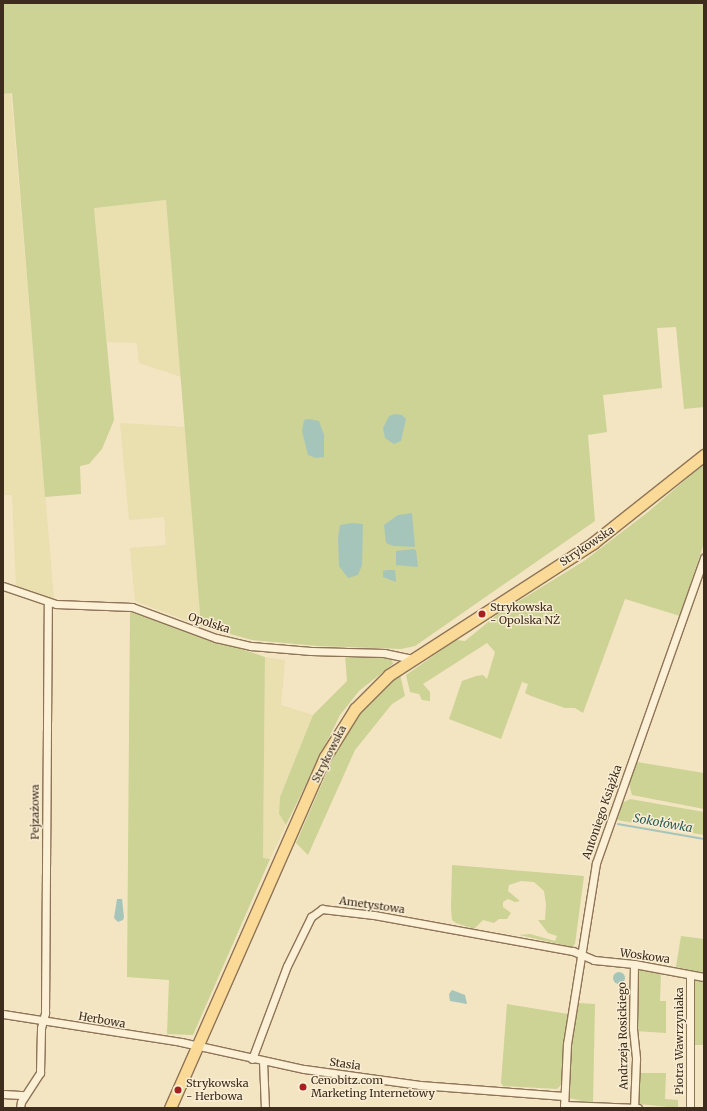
<!DOCTYPE html>
<html>
<head>
<meta charset="utf-8">
<style>
	body { margin:0 }
	#map { position:relative; width:707px; height:1111px; overflow:hidden; background:#f3e4c2; font-family:Merriweather,serif }
	div>[style] { position:absolute }
	.farmland>* { inset:0; background:#eadfaf }
	.green>* { inset:0; background:#ccd395 }
	.water>* { inset:0; background:#a5c5bb }
	.round { border-radius:50% }
	.stream>* { height:1.5px; margin:-0.75px; padding:0 0.75px; transform-origin:0.75px; border-radius:0.75px; background:#a5c5bb }
	.roads { filter:drop-shadow(1px 0 #8f7457) drop-shadow(-1px 0 #8f7457) drop-shadow(0 1px #8f7457) drop-shadow(0 -1px #8f7457) }
	.street>* { height:7px; margin:-3.5px; padding:0 3.5px; transform-origin:3.5px; border-radius:3.5px; background:#fcf1d7 }
	.primary>* { height:11px; margin:-5.5px; padding:0 5.5px; transform-origin:5.5px; border-radius:5.5px; background:#fada96 }
	.dots>* { width:11px; height:11px; translate:-50% -50%; box-sizing:border-box; border:2px solid #f9eed3; border-radius:50% }
	span { translate:-50% -50%; white-space:nowrap; text-align:center; line-height:1.15; -webkit-text-stroke:3px #f9eed3; paint-order:stroke }
	.street-label { font-size:11px; color:#3e2c1d }
	.poi-label { font-size:11px; color:#3e2c1d }
	.left { translate:0 -50%; text-align:left }
	.water-label { font-size:12px; color:#2a5f5b; font-style:italic }
	.frame { position:absolute; inset:0; border:4px solid #3e2c1d; pointer-events:none }
</style>
</head>
<body>
<div id="map">
	<div class="farmland">
		<div style="clip-path:polygon(11px 93px,54px 599px,16px 587px,12px 495px,3px 495px,3px 94px)"></div>
		<div style="clip-path:polygon(166px 200px,182px 377px,139px 363px,137px 343px,107px 342px,94px 207px)"></div>
		<div style="clip-path:polygon(120px 423px,186px 427px,201px 626px,135px 601px,130px 548px,166px 545px,164px 517px,129px 520px)"></div>
		<div style="clip-path:polygon(265px 657px,285px 660px,281px 705px,313px 715px,280px 797px,279px 814px,286px 825px,270px 859px,263px 858px)"></div>
	</div>
	<div class="green">
		<div style="clip-path:polygon(3px 3px,704px 3px,704px 407px,684px 409px,676px 327px,657px 328px,662px 388px,603px 395px,607px 432px,588px 435px,595px 521px,415px 646px,401px 649px,318px 646px,252px 640px,201px 626px,166px 200px,94px 208px,114px 420px,102px 449px,89px 464px,80px 466px,81px 494px,45px 497px,12px 93px,3px 94px)"></div>
		<div style="clip-path:polygon(704px 464px,704px 543px,680px 616px,625px 599px,583px 713px,575px 708px,565px 708px,531px 696px,525px 693px,528px 684px,522px 682px,501px 739px,449px 719px,462px 681px,476px 676px,483px 675px,487px 679px,495px 652px,487px 643px,423px 684px,430px 692px,430px 701px,422px 700px,419px 694px,410px 692px,406px 675px,456px 640px,465px 641px,498px 614px,584px 561px,648px 512px)"></div>
		<div style="clip-path:polygon(130px 612px,265px 657px,263px 858px,270px 859px,193px 1035px,167px 1034px,169px 980px,127px 977px)"></div>
		<div style="clip-path:polygon(345px 655px,392px 658px,393px 664px,359px 691px,340px 715px,286px 825px,279px 814px,280px 797px,313px 715px,347px 681px)"></div>
		<div style="clip-path:polygon(400px 674px,405px 696px,392px 704px,355px 750px,308px 855px,296px 843px,333px 758px,353px 722px,371px 699px)"></div>
		<div style="clip-path:polygon(637px 762px,704px 773px,704px 809px,632px 795px,629px 784px)"></div>
		<div style="clip-path:polygon(630px 799px,704px 812px,704px 835px,617px 820px,622px 803px)"></div>
		<div style="clip-path:polygon(452px 865px,584px 876px,575px 944px,572px 947px,493px 929px,519px 935px,530px 934px,555px 941px,557px 936px,548px 933px,538px 920px,545px 920px,546px 904px,544px 891px,534px 882px,521px 881px,509px 885px,508px 891px,520px 901px,515px 902px,508px 899px,503px 902px,503px 907px,511px 913px,507px 919px,499px 919px,494px 923px,483px 920px,474px 929px,456px 923px,452px 920px,451px 908px)"></div>
		<div style="clip-path:polygon(681px 936px,704px 939px,704px 973px,676px 967px)"></div>
		<div style="clip-path:polygon(638px 969px,661px 973px,660px 1001px,666px 1001px,666px 1033px,635px 1031px)"></div>
		<div style="clip-path:polygon(694px 980px,704px 982px,704px 1045px,692px 1045px)"></div>
		<div style="clip-path:polygon(579px 1003px,595px 1004px,593px 1103px,568px 1098px,569px 1045px)"></div>
		<div style="clip-path:polygon(507px 1004px,568px 1014px,562px 1084px,557px 1089px,503px 1086px,501px 1083px)"></div>
		<div style="clip-path:polygon(639px 1073px,666px 1073px,665px 1099px,678px 1100px,678px 1108px,639px 1104px)"></div>
	</div>
	<div class="water">
		<div style="clip-path:polygon(395px 414px,402px 415px,406px 419px,401px 441px,394px 444px,385px 438px,383px 428px,389px 416px)"></div>
		<div style="clip-path:polygon(309px 419px,319px 421px,324px 435px,324px 457px,316px 458px,308px 455px,302px 431px,304px 420px)"></div>
		<div style="clip-path:polygon(412px 513px,415px 547px,393px 546px,386px 543px,384px 525px,398px 515px)"></div>
		<div style="clip-path:polygon(352px 523px,363px 524px,362px 565px,358px 575px,348px 578px,339px 566px,338px 537px,340px 525px)"></div>
		<div style="clip-path:polygon(413px 549px,416px 550px,418px 567px,396px 565px,396px 551px)"></div>
		<div style="clip-path:polygon(387px 570px,395px 570px,396px 582px,383px 577px,383px 571px)"></div>
		<div style="clip-path:polygon(117px 899px,122px 899px,124px 917px,123px 920px,118px 922px,114px 918px)"></div>
		<div class="round" style="left:613px;top:972px;width:12px;height:12px"></div>
		<div style="clip-path:polygon(452px 990px,465px 995px,467px 1004px,450px 1001px,449px 994px)"></div>
	</div>
	<div class="stream">
		<div style="left:618px;top:824px;width:87px;rotate:9.9deg"></div>
	</div>
	<div class="roads">
		<div class="street">
			<div style="left:3px;top:586px;width:56px;rotate:18.8deg"></div>
			<div style="left:56px;top:604px;width:76px;rotate:2.3deg"></div>
			<div style="left:132px;top:607px;width:90px;rotate:20.3deg"></div>
			<div style="left:216px;top:638px;width:36px;rotate:13deg"></div>
			<div style="left:251px;top:646px;width:60px;rotate:4.8deg"></div>
			<div style="left:311px;top:651px;width:73px;rotate:1.6deg"></div>
			<div style="left:384px;top:653px;width:29px;rotate:12deg"></div>
			<div style="left:634px;top:964px;width:65px;rotate:90.9deg"></div>
			<div style="left:633px;top:1029px;width:30px;rotate:84deg"></div>
			<div style="left:636px;top:1059px;width:49px;rotate:92.3deg"></div>
			<div style="left:3px;top:1014px;width:180px;rotate:8.9deg"></div>
			<div style="left:181px;top:1042px;width:126px;rotate:12.4deg"></div>
			<div style="left:304px;top:1069px;width:117px;rotate:7.9deg"></div>
			<div style="left:420px;top:1085px;width:144px;rotate:4.4deg"></div>
			<div style="left:252px;top:1059px;width:99px;rotate:-69.4deg"></div>
			<div style="left:287px;top:966px;width:55px;rotate:-63.9deg"></div>
			<div style="left:311px;top:917px;width:14px;rotate:-36deg"></div>
			<div style="left:322px;top:909px;width:52px;rotate:6.6deg"></div>
			<div style="left:374px;top:915px;width:202px;rotate:10.3deg"></div>
			<div style="left:573px;top:951px;width:23px;rotate:23deg"></div>
			<div style="left:594px;top:960px;width:40px;rotate:5.7deg"></div>
			<div style="left:634px;top:964px;width:71px;rotate:10.5deg"></div>
			<div style="left:263px;top:1061px;width:47px;rotate:87.6deg"></div>
			<div style="left:3px;top:1094px;width:22px;rotate:3deg"></div>
			<div style="left:564px;top:1105px;width:74px;rotate:2.3deg"></div>
			<div style="left:20px;top:1108px;width:6px;rotate:-81deg"></div>
			<div style="left:21px;top:1102px;width:35px;rotate:-57deg"></div>
			<div style="left:40px;top:1073px;width:45px;rotate:-88.7deg"></div>
			<div style="left:41px;top:1028px;width:16px;rotate:-75deg"></div>
			<div style="left:45px;top:1013px;width:411px;rotate:-89.6deg"></div>
			<div style="left:564px;top:1108px;width:64px;rotate:-87.3deg"></div>
			<div style="left:567px;top:1044px;width:183px;rotate:-80.9deg"></div>
			<div style="left:596px;top:863px;width:324px;rotate:-70.5deg"></div>
			<div style="left:690px;top:1108px;width:133px;rotate:-90deg"></div>
		</div>
		<div class="primary">
			<div style="left:170px;top:1108px;width:384px;rotate:-66.2deg"></div>
			<div style="left:325px;top:757px;width:57px;rotate:-58deg"></div>
			<div style="left:355px;top:709px;width:48px;rotate:-45deg"></div>
			<div style="left:389px;top:675px;width:243px;rotate:-32.9deg"></div>
			<div style="left:593px;top:543px;width:142px;rotate:-38.4deg"></div>
		</div>
	</div>
	<div class="dots">
		<div style="left:482px;top:614px;background:#a62022"></div>
		<div style="left:303px;top:1087px;background:#a62022"></div>
		<div style="left:178px;top:1090px;background:#a62022"></div>
	</div>
	<div class="street-label">
		<span style="left:587px;top:546px;rotate:-34deg">Strykowska</span>
		<span style="left:209px;top:623px;rotate:18deg">Opolska</span>
		<span style="left:329px;top:754px;rotate:-63deg">Strykowska</span>
		<span style="left:35px;top:812px;rotate:-90deg">Pejzażowa</span>
		<span style="left:602px;top:812px;rotate:-71deg">Antoniego Książka</span>
		<span style="left:372px;top:905px;rotate:8deg">Ametystowa</span>
		<span style="left:645px;top:956px;rotate:8deg">Woskowa</span>
		<span style="left:102px;top:1020px;rotate:10deg">Herbowa</span>
		<span style="left:623px;top:1036px;rotate:-91deg">Andrzeja Rosickiego</span>
		<span style="left:679px;top:1041px;rotate:-90deg">Piotra Wawrzyniaka</span>
		<span style="left:345px;top:1064px;rotate:8deg">Stasia</span>
	</div>
	<div class="poi-label">
		<span class="left" style="left:490px;top:614px">Strykowska<br>- Opolska NŻ</span>
		<span class="left" style="left:311px;top:1087px">Cenobitz.com<br>Marketing Internetowy</span>
		<span class="left" style="left:186px;top:1090px">Strykowska<br>- Herbowa</span>
	</div>
	<div class="water-label">
		<span style="left:663px;top:823px;rotate:10deg">Sokołówka</span>
	</div>
	<div class="frame"></div>
</div>
</body>
</html>
